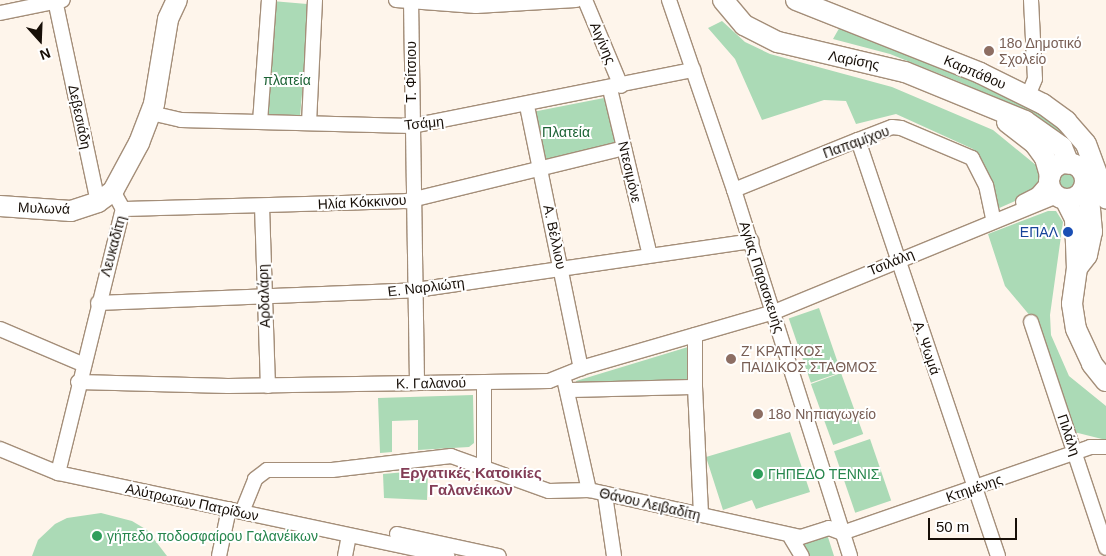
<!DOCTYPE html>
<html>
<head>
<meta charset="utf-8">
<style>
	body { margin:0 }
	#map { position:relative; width:1106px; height:556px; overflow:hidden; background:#fef5eb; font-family:Helvetica,sans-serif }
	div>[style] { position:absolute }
	.green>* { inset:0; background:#abdab6; transform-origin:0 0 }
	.round { border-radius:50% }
	.roads { filter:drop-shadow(1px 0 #a48e79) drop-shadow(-1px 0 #a48e79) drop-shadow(0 1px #a48e79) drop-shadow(0 -1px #a48e79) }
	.street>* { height:14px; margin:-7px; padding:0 7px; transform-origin:7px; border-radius:7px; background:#fff }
	.secondary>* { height:20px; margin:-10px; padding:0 10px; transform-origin:10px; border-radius:10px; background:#fff }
	.secondary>.ring { margin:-10px; padding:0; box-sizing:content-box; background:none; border:20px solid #fff; border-radius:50% }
	.dots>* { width:14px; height:14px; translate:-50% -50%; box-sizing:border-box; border:2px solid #fff; border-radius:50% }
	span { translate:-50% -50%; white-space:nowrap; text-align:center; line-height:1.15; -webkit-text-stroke:4px #fff; paint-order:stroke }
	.street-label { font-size:14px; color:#170f08 }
	.education-label { font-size:14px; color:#785e54 }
	.left { translate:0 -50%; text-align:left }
	.park-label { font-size:14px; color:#1d6336 }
	.transit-label { font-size:14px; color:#164399 }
	.right { translate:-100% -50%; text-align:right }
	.leisure-label { font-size:14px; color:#27864d }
	.neighbourhood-label { font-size:15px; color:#833d56; font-weight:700 }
	.north { position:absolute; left:15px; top:15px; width:50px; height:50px; -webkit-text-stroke:4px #fff; paint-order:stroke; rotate:160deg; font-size:14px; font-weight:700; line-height:20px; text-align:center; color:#170f08 }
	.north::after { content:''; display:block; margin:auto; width:18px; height:22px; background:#170f08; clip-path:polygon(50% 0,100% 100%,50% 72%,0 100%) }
	.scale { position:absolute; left:928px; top:518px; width:89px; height:22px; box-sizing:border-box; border:2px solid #170f08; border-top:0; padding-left:6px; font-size:15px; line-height:18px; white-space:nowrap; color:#170f08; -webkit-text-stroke:4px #fff; paint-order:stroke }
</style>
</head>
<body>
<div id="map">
	<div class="green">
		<div style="left:272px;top:1px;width:38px;height:116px;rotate:5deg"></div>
		<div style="clip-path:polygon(722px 21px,745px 42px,770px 54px,892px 87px,993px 130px,1037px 166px,1041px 177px,1037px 186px,1022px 198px,997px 209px,988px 176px,973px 149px,896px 114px,856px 124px,846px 101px,824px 100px,762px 120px,735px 59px,708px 28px)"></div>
		<div style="clip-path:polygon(841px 25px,930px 60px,1050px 117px,1072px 143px,962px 83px,890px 54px,833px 39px)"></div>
		<div style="left:609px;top:97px;width:51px;height:78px;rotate:79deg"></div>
		<div class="round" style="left:1054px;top:168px;width:26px;height:26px"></div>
		<div style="clip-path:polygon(1048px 211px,1056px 211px,1063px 222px,1050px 315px,1051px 335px,1069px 376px,1106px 406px,1106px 440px,1074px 432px,1031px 317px,1005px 286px,988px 234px)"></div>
		<div style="left:819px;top:308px;width:68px;height:32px;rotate:71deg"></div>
		<div style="clip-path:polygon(688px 347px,692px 349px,692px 378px,685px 384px,576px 387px,576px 381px)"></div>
		<div style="left:841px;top:373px;width:65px;height:32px;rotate:70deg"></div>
		<div style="clip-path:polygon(473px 395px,474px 443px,469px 447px,418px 450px,418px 420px,392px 421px,392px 452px,380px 453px,378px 398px)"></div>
		<div style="clip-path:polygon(790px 432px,810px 492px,756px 509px,752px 500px,723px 510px,706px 457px)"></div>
		<div style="left:870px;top:439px;width:65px;height:38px;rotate:71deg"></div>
		<div style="clip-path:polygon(428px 470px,427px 500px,384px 498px,383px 474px)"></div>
		<div style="clip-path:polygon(101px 513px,132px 521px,147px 530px,167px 556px,32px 556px,38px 540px,55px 524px,67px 518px)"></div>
		<div style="clip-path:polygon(827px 534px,834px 556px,809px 556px,800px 541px)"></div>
	</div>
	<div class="roads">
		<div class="street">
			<div style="left:55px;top:0;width:207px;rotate:78deg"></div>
			<div style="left:396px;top:0;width:80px;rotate:4.3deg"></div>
			<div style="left:476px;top:6px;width:100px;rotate:-3.4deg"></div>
			<div style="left:411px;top:0;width:383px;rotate:89.1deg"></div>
			<div style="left:585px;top:0;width:93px;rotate:67.3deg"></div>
			<div style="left:669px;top:0;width:201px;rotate:71.1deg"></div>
			<div style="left:734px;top:190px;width:384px;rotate:72.4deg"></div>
			<div style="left:0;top:13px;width:64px;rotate:-11.7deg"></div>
			<div style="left:610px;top:89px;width:171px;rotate:76.5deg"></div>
			<div style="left:1028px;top:96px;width:18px;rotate:-68deg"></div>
			<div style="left:1035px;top:79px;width:79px;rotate:-92.9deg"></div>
			<div style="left:527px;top:106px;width:268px;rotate:78.4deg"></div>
			<div style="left:151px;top:113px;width:31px;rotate:13deg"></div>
			<div style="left:181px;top:120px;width:231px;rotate:1.5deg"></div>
			<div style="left:412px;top:126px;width:287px;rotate:-11.3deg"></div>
			<div style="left:260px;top:122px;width:122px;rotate:-85.8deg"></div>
			<div style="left:309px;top:123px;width:123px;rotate:-87.2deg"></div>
			<div style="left:858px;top:140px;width:439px;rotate:71.4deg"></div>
			<div style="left:734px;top:190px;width:134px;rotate:-22deg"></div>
			<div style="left:858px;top:140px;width:36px;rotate:-21deg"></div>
			<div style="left:892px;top:127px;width:9px;rotate:6deg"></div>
			<div style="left:901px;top:128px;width:77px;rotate:22.9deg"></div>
			<div style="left:972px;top:158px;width:30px;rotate:63deg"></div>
			<div style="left:986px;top:185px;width:35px;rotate:78deg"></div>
			<div style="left:1023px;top:202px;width:16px;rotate:-27deg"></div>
			<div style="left:1037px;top:195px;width:18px;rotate:-49deg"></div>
			<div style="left:262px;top:206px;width:180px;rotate:88.1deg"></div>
			<div style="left:123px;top:209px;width:284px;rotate:-1.6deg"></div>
			<div style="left:407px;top:201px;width:223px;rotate:-13.7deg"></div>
			<div style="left:98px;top:303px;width:318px;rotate:-2.3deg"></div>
			<div style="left:416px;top:290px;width:339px;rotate:-8.3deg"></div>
			<div style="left:1031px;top:322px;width:238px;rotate:71.6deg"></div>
			<div style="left:0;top:329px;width:89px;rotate:23.1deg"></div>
			<div style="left:78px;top:382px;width:150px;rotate:1.5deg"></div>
			<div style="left:228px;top:386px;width:321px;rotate:-0.9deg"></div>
			<div style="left:549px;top:381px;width:35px;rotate:-22deg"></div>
			<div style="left:581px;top:368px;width:201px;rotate:-16.2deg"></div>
			<div style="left:774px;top:312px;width:306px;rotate:-22.3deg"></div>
			<div style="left:484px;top:382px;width:84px;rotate:90deg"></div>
			<div style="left:565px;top:383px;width:110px;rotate:77.4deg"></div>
			<div style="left:695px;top:387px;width:52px;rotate:-90deg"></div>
			<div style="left:568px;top:390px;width:127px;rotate:-1.4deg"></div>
			<div style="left:695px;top:387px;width:128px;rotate:87.3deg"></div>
			<div style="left:0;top:449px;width:63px;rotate:22.5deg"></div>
			<div style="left:58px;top:473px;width:398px;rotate:12deg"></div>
			<div style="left:58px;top:473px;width:272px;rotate:-76.2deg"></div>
			<div style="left:123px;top:209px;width:21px;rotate:-119deg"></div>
			<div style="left:605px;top:495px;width:62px;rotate:81.6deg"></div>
			<div style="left:242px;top:512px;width:35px;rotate:-68deg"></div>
			<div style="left:255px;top:479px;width:15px;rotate:-37deg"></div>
			<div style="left:267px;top:470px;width:65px"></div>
			<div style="left:332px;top:470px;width:120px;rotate:-6.7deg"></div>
			<div style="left:451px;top:456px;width:104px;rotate:19.7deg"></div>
			<div style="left:549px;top:491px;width:40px;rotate:-1.4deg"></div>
			<div style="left:589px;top:490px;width:217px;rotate:12.5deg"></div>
			<div style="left:801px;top:537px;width:29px;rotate:-18deg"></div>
			<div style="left:829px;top:528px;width:14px;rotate:21deg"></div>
			<div style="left:842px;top:533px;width:262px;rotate:-19.1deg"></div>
			<div style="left:1090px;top:447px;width:16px"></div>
			<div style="left:397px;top:534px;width:104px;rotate:12.2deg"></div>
			<div style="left:791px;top:538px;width:21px;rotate:59deg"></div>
			<div style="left:219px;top:556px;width:48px;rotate:-78deg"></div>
			<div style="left:345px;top:556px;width:20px;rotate:-79deg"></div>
		</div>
		<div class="secondary">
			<div style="left:723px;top:0;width:33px;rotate:50deg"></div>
			<div style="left:744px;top:25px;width:38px;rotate:27deg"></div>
			<div style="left:778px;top:42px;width:130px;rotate:13.3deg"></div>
			<div style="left:905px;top:72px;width:130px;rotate:22.2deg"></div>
			<div style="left:1025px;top:121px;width:45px;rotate:35.1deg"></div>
			<div style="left:1062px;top:147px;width:18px;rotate:68deg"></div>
			<div style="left:796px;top:0;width:198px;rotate:21.6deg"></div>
			<div style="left:980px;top:73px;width:70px;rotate:26.2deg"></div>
			<div style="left:1043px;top:104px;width:29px;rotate:36deg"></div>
			<div style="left:1066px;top:121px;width:30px;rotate:49deg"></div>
			<div style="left:1086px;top:144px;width:58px;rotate:69.7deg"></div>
			<div style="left:1007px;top:122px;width:36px;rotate:38deg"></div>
			<div style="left:1035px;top:144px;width:17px;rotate:54deg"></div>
			<div style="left:1045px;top:158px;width:19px;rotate:74deg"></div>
			<div class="ring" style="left:1049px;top:163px;width:16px;height:16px"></div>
			<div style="left:1065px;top:199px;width:22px;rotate:63deg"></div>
			<div style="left:1075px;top:219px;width:49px;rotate:87.7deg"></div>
			<div style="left:1077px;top:268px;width:36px;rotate:98deg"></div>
			<div style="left:1072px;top:304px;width:25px;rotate:81deg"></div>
			<div style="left:1076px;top:329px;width:38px;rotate:65deg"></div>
			<div style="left:1092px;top:364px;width:22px;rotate:51deg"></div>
			<div style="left:0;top:206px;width:71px;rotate:4deg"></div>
			<div style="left:71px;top:211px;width:28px;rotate:-18deg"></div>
			<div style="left:98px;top:202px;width:19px;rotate:-36deg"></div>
			<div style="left:113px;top:191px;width:55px;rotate:-61.6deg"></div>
			<div style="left:139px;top:143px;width:42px;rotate:-69deg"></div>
			<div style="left:154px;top:104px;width:86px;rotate:-80.6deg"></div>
			<div style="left:168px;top:19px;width:21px;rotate:-65deg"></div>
			<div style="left:1077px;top:268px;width:16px;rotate:-52deg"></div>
			<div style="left:1087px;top:255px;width:24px;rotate:-78deg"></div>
			<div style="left:1092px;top:232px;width:32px;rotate:-95deg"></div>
			<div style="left:1089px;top:200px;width:12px;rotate:-121deg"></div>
		</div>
	</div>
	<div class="dots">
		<div style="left:989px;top:51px;background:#8d6e63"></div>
		<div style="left:1068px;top:232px;background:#1a4fb4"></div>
		<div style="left:731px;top:359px;background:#8d6e63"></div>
		<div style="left:758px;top:414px;background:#8d6e63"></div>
		<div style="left:758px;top:474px;background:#2e9e5b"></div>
		<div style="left:97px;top:536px;background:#2e9e5b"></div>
	</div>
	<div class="street-label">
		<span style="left:603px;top:43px;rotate:67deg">Αιγίνης</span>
		<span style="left:854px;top:60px;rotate:11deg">Λαρίσης</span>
		<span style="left:411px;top:72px;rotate:-90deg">Τ. Φίτσιου</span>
		<span style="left:975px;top:72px;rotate:23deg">Καρπάθου</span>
		<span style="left:80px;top:117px;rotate:78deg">Δεβεσιάδη</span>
		<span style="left:424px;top:123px;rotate:-6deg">Τσάμη</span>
		<span style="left:856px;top:142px;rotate:-20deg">Παπαμίχου</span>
		<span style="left:630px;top:172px;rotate:77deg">Ντεσιμόνε</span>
		<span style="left:362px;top:202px;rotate:-3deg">Ηλία Κόκκινου</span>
		<span style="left:44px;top:208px;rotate:2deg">Μυλωνά</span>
		<span style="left:555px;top:237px;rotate:78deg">Α. Βέλλιου</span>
		<span style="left:113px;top:246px;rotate:-75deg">Λευκαδίτη</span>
		<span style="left:891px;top:262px;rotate:-22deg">Τσιλάλη</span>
		<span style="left:762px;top:277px;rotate:72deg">Αγίας Παρασκευής</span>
		<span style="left:426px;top:287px;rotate:-7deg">Ε. Ναρλιώτη</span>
		<span style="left:264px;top:296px;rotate:-92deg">Αρδαλάρη</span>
		<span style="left:927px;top:348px;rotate:71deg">Α. Ψωμά</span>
		<span style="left:431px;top:383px;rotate:-1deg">Κ. Γαλανού</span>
		<span style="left:1069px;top:435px;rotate:71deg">Πιλάλη</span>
		<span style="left:974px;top:488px;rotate:-19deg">Κτημένης</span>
		<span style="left:192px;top:502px;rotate:12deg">Αλύτρωτων Πατρίδων</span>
		<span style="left:650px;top:504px;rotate:13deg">Θάνου Λειβαδίτη</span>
	</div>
	<div class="education-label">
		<span class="left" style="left:999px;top:51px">18ο Δημοτικό<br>Σχολείο</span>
		<span class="left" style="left:741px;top:359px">Ζ' ΚΡΑΤΙΚΟΣ<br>ΠΑΙΔΙΚΟΣ ΣΤΑΘΜΟΣ</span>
		<span class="left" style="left:768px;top:414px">18ο Νηπιαγωγείο</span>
	</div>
	<div class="park-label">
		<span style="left:287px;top:80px">πλατεία</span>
		<span style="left:566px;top:132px">Πλατεία</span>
	</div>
	<div class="transit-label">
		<span class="right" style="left:1058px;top:232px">ΕΠΑΛ</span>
	</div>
	<div class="leisure-label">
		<span class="left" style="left:768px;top:474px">ΓΗΠΕΔΟ ΤΕΝΝΙΣ</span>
		<span class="left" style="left:107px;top:536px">γήπεδο ποδοσφαίρου Γαλανέικων</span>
	</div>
	<div class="neighbourhood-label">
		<span style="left:471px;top:481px">Εργατικές Κατοικίες<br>Γαλανέικων</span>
	</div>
	<div class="north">N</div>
	<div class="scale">50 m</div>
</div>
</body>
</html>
